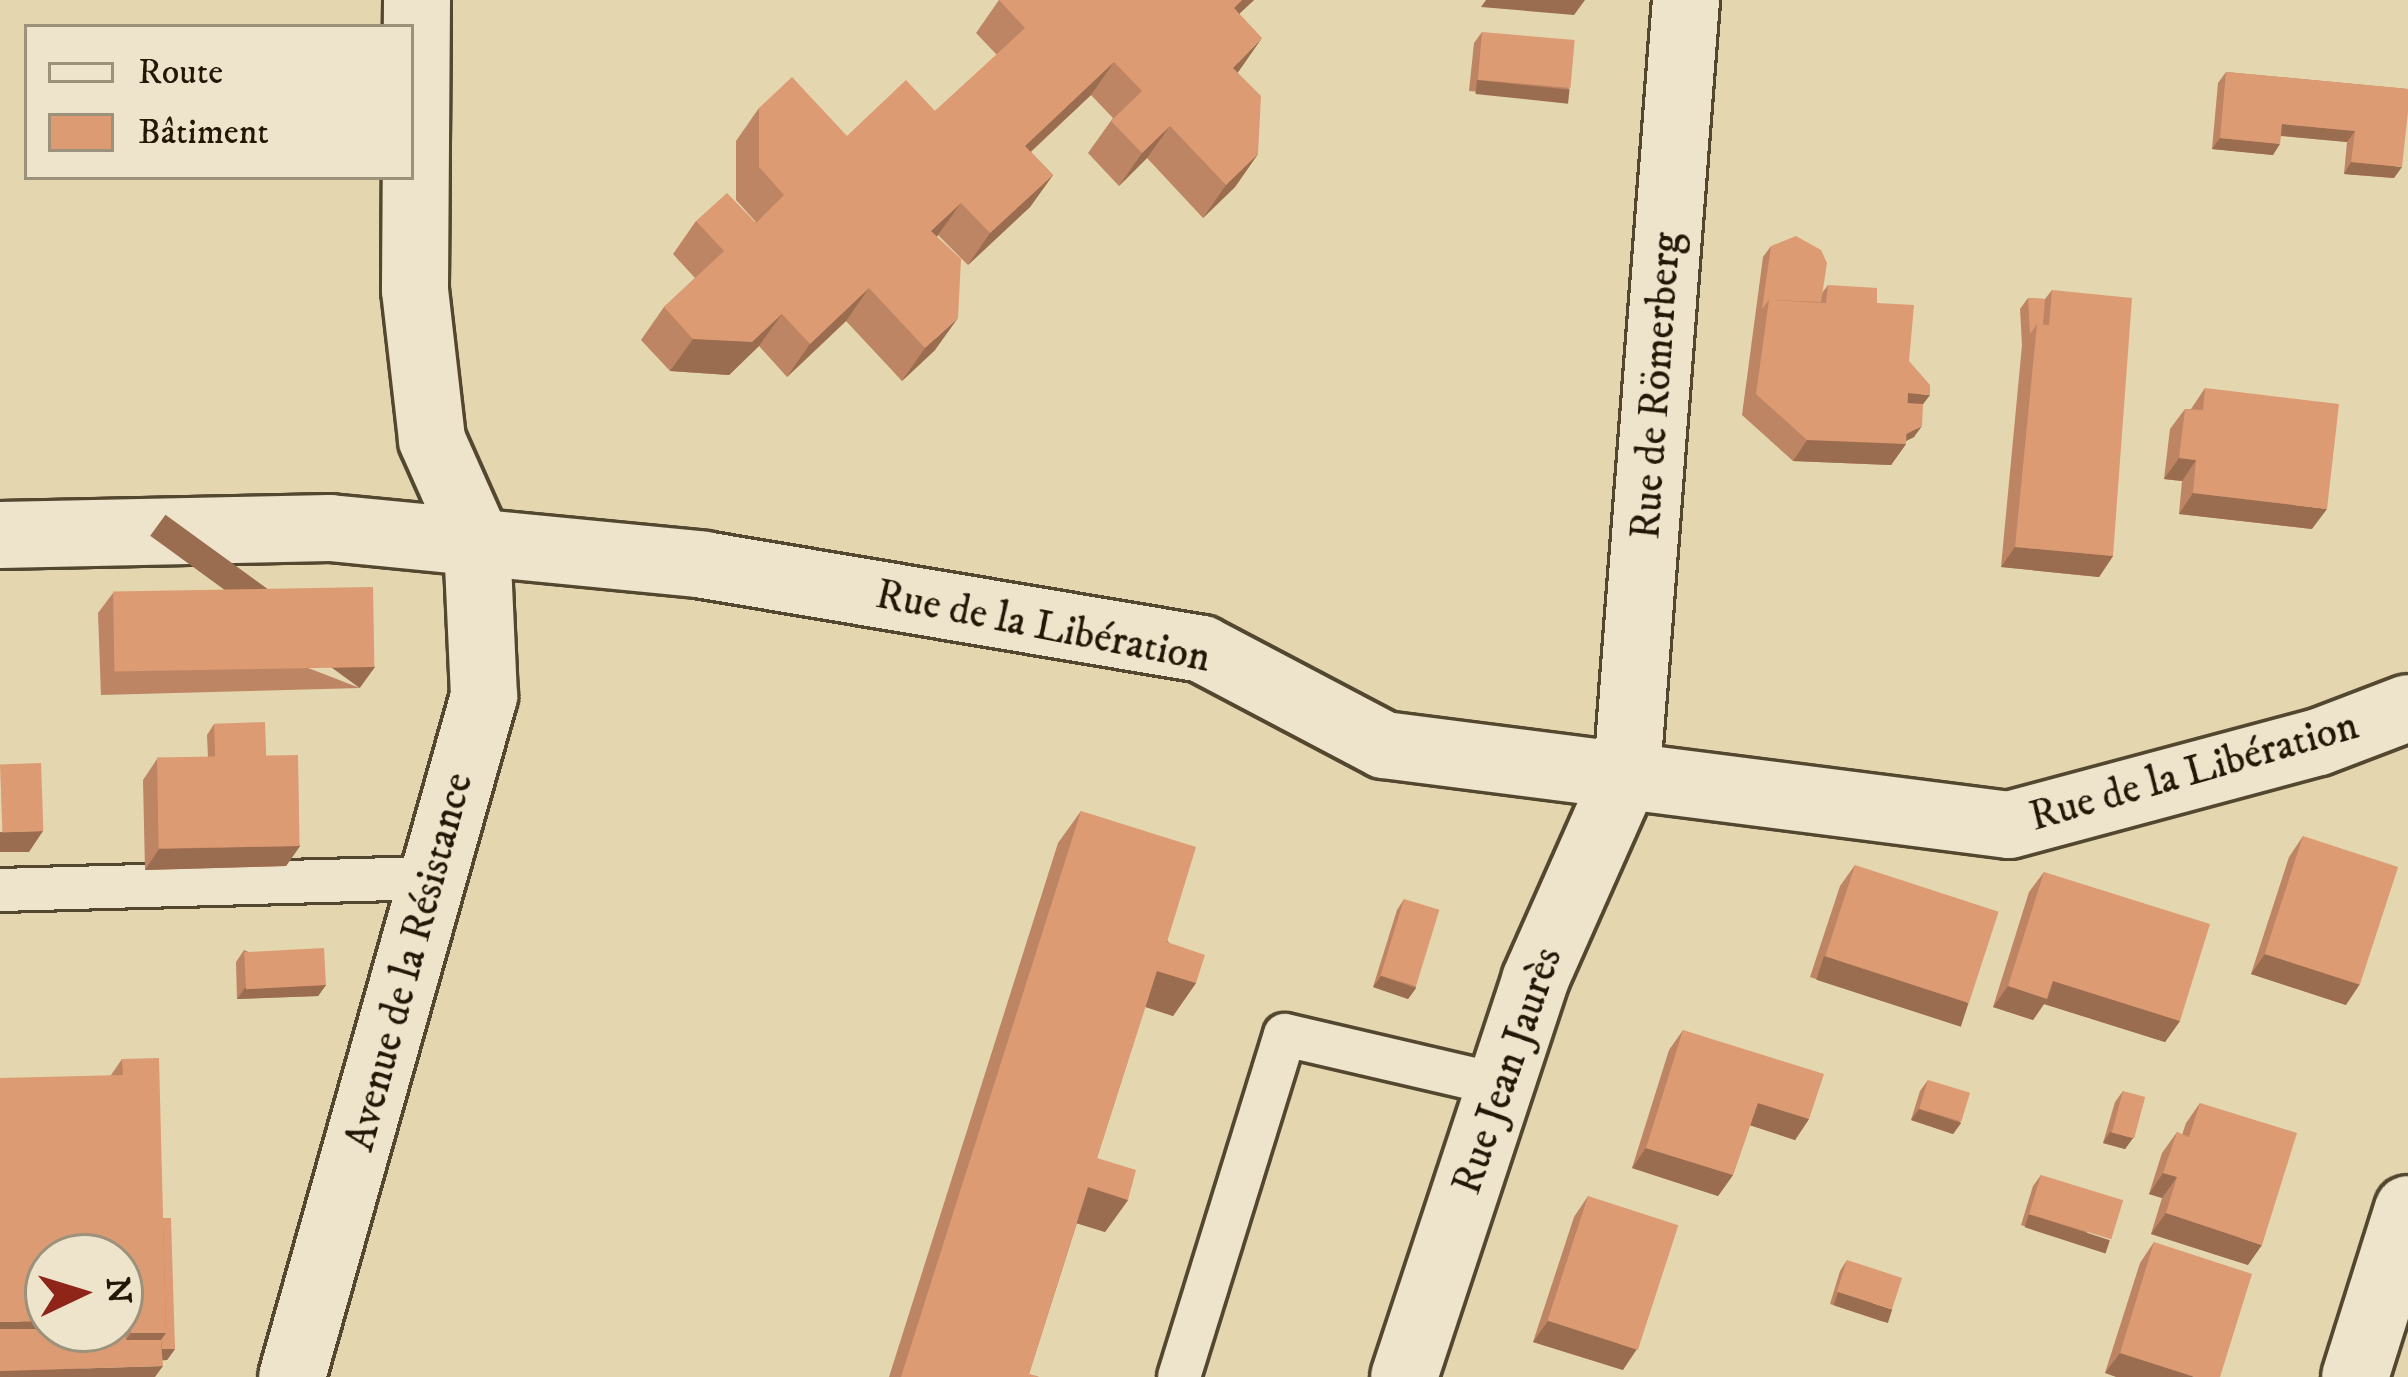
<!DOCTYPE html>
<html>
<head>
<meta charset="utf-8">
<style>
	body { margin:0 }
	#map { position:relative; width:2408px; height:1377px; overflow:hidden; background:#e4d6af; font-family:"IM FELL DW Pica",serif }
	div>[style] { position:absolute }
	.roads { filter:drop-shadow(3px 0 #534730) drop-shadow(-3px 0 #534730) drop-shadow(0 3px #534730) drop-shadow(0 -3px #534730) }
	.service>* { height:42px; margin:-21px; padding:0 21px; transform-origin:21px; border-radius:21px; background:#ede4cb }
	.minor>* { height:66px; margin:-33px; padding:0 33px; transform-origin:33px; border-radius:33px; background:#ede4cb }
	.tertiary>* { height:66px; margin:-33px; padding:0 33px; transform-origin:33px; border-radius:33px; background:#ede4cb }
	.wall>* { inset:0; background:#bd8563 }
	.shaded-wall>* { inset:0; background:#9a6c50; transform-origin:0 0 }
	.building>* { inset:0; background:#dc9b73; transform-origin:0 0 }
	span { translate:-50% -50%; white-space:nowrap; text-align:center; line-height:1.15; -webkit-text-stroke:9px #ede4cb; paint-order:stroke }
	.street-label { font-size:42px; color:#231706 }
	.legend { position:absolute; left:24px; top:24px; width:390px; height:156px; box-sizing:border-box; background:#ede4cb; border:3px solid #9c927c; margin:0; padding:15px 21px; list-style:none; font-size:36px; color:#231706 }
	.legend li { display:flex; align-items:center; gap:24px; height:60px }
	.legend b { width:60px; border:3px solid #9c927c }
	.north { position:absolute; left:24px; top:1233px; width:120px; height:120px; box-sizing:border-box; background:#ede4cb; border:3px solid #9c927c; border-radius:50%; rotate:86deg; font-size:33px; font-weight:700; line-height:48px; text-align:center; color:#231706 }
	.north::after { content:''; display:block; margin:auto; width:42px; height:54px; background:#8f2418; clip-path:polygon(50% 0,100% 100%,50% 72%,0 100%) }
</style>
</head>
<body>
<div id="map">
	<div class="roads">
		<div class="service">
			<div style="left:0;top:890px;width:434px;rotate:-1.6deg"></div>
			<div style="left:1179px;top:1377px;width:358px;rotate:-72.8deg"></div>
			<div style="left:1285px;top:1035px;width:221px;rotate:13.1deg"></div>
		</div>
		<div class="minor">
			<div style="left:417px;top:0;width:290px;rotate:90.4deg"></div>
			<div style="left:415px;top:290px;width:151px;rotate:83.5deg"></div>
			<div style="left:432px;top:440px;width:111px;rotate:66deg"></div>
			<div style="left:1404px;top:1377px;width:418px;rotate:-71.7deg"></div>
			<div style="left:1535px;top:980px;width:227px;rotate:-66.1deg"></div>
			<div style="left:1627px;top:772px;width:774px;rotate:-85.63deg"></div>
			<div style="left:2355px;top:1377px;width:176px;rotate:-72.5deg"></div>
		</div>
		<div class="tertiary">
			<div style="left:0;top:535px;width:330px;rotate:-1.2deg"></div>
			<div style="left:330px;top:528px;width:376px;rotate:5.6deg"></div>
			<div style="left:704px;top:565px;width:505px;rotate:9.57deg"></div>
			<div style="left:1202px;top:649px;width:206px;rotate:27.8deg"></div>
			<div style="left:1384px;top:745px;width:630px;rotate:7.29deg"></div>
			<div style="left:2009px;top:825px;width:321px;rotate:-15deg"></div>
			<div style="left:2319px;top:742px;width:95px;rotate:-20.9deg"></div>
			<div style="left:292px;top:1377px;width:708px;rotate:-74.25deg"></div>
			<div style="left:484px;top:696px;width:155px;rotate:-92.6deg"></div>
		</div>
	</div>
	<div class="wall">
		<div style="clip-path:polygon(999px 0,1254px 0,1240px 13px,1238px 73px,1258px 154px,1235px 187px,1203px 218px,1147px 158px,1119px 186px,1088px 153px,1113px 118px,1091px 95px,1031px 152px,1053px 175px,1030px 207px,968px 265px,938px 235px,937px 237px,935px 350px,902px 381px,846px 321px,787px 377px,759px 346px,729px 375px,670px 371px,641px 340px,664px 307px,695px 278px,673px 254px,696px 221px,756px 222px,736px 200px,736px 141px,759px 108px,847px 136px,935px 111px,997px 55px,976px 33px)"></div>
		<div style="clip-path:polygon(1482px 32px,1570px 89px,1562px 100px,1469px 91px,1474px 43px)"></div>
		<div style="clip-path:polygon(2226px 72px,2408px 89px,2394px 178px,2344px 174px,2347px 142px,2281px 136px,2273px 155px,2212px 149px,2218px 83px)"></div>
		<div style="clip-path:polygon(1771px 246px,1822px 293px,1828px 285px,1877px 303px,1909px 361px,1923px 404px,1914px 437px,1906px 441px,1906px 444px,1891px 465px,1793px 461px,1742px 415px,1763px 257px)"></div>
		<div style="clip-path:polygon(2052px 290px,2113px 556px,2099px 577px,2001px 567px,2022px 345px,2020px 309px,2028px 298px,2045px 299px)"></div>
		<div style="clip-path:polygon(2205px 388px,2312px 529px,2179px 514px,2182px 481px,2164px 479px,2170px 429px,2185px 409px,2191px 409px)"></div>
		<div style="clip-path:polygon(113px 593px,360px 688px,101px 695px,98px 613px)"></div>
		<div style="clip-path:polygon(214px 724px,266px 756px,300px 846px,286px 866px,145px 870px,143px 780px,157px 759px,208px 758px,207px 735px)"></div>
		<div style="clip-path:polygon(1081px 811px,1196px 983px,1173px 1016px,1145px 1007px,1097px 1158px,1128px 1200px,1105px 1232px,1077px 1223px,1029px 1374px,1039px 1377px,889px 1377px,1058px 843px)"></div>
		<div style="clip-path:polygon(2303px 836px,2346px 1005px,2251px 974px,2289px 857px)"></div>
		<div style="clip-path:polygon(1855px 865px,1968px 1004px,1954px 1024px,1810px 977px,1840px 886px)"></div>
		<div style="clip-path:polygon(2044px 872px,2180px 1021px,2165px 1042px,2044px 1004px,2033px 1020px,1993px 1007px,2029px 892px)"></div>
		<div style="clip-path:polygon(1404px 899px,1416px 988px,1408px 999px,1373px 987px,1397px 910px)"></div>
		<div style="clip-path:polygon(244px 950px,326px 985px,318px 996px,237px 999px,236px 962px)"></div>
		<div style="clip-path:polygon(1683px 1030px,1809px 1119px,1795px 1140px,1750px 1125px,1733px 1175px,1718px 1196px,1632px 1168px,1669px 1050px)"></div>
		<div style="clip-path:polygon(122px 1059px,163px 1218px,175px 1349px,167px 1360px,0 1377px,111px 1075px)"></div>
		<div style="clip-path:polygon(1928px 1080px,1961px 1123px,1953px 1134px,1911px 1120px,1920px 1091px)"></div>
		<div style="clip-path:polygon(2123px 1091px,2133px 1138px,2125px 1149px,2103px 1143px,2115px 1102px)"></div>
		<div style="clip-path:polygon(2200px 1103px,2248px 1265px,2151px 1234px,2162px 1198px,2149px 1194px,2162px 1153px,2177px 1132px,2182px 1135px,2186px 1123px)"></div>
		<div style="clip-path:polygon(2041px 1175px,2102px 1251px,2021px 1225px,2033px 1186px)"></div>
		<div style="clip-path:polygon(1588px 1196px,1623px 1370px,1533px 1342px,1574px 1217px)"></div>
		<div style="clip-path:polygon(2154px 1242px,2220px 1377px,2105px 1373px,2140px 1263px)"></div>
		<div style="clip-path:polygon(1847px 1260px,1884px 1322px,1830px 1304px,1840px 1271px)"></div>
	</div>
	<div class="shaded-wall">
		<div style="clip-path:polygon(1242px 0,1254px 0,1211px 40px,1234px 8px)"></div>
		<div style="clip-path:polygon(1486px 0,1585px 0,1574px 15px,1481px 7px)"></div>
		<div style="clip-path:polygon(1262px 38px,1239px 71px,1210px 100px,1233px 68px)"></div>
		<div style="clip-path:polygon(1114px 62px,1091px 95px,1002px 178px,1025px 146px)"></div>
		<div style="left:1477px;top:80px;width:93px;height:14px;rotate:6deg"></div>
		<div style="clip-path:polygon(2282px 124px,2355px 131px,2347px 142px,2274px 135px)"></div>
		<div style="clip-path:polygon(1170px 126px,1147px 158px,1119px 186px,1142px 153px)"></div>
		<div style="clip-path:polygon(2220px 138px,2280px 144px,2273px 155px,2212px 149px)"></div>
		<div style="clip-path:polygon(1258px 154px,1235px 187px,1203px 218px,1226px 185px)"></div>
		<div style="clip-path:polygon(2351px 162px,2402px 167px,2394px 178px,2344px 174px)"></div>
		<div style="clip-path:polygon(1053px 175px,1030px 207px,968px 265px,990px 233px)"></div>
		<div style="clip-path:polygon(961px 203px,938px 235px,909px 264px,931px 231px)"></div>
		<div style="clip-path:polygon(869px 288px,846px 321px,787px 377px,810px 344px)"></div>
		<div style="clip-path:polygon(782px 314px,759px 346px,729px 375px,670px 371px,693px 339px)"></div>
		<div style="clip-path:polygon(958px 318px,935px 350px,902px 381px,925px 348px)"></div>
		<div style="clip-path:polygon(1908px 393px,1930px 395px,1915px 415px,1900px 414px)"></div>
		<div style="clip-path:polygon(1922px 426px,1914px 437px,1900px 444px,1906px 444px,1891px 465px,1793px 461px,1807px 440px,1899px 438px)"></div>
		<div style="clip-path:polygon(2179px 458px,2196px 460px,2182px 481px,2164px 479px)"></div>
		<div style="clip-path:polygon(2193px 493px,2327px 509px,2312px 529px,2179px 514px)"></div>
		<div style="clip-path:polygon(2015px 547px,2113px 556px,2099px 577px,2001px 567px)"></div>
		<div style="left:375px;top:667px;width:26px;height:259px;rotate:126deg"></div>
		<div style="clip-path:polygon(43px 831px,29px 852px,0 852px,0 832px)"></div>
		<div style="clip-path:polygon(300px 846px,286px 866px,145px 870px,159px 849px)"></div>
		<div style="clip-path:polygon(2265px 954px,2360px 984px,2346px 1005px,2251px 974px)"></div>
		<div style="left:1824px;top:956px;width:152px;height:25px;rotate:18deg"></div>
		<div style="clip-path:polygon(1157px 971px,1196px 983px,1173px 1016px,1134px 1003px)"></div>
		<div style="clip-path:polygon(1381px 976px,1416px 988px,1408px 999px,1373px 987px)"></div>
		<div style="clip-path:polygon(2053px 981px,2180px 1021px,2165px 1042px,2044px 1004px,2033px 1020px,1993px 1007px,2008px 986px)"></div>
		<div style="clip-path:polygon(326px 985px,318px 996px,237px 999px,245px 988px)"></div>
		<div style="clip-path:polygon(1758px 1103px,1809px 1119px,1795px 1140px,1743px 1123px)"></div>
		<div style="clip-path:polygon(1919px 1109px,1961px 1123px,1953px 1134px,1911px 1120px)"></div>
		<div style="clip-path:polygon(2110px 1132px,2133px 1138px,2125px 1149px,2103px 1143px)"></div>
		<div style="clip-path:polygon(1646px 1148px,1733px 1175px,1718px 1196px,1632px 1168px)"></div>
		<div style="clip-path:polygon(2163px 1173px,2177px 1177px,2162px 1198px,2149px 1194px)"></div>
		<div style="clip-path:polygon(1088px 1187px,1128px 1200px,1105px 1232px,1066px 1220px)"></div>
		<div style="clip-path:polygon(2166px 1213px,2262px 1245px,2248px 1265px,2151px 1234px)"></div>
		<div style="left:2029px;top:1214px;width:85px;height:14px;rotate:18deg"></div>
		<div style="left:1838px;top:1292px;width:57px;height:14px;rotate:18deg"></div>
		<div style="clip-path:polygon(120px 1319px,130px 1319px,110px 1347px,0 1349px,0 1322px,48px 1321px,48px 1329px,120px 1329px)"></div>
		<div style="clip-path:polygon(1548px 1321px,1637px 1349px,1623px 1370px,1533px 1342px)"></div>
		<div style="clip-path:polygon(131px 1333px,166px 1333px,175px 1349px,167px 1360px,111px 1361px)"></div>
		<div style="clip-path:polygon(2120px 1353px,2195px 1377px,2116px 1377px,2105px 1373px)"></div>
		<div style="clip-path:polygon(163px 1366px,155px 1377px,0 1377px,0 1371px)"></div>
	</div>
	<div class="building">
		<div style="clip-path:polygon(999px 0,1242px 0,1234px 8px,1262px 38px,1233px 68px,1261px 96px,1258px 154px,1226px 185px,1170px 126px,1142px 153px,1111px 121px,1142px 91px,1114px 62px,1025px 146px,1053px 175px,990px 233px,961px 203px,931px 231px,961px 259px,958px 318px,925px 348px,869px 288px,810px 344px,782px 314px,752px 342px,693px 339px,664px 307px,724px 251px,696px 221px,727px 193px,756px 223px,784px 195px,759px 167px,759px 108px,792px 77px,847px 136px,906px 80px,935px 111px,1025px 28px)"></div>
		<div style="left:1482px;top:32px;width:93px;height:48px;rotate:5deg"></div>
		<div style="clip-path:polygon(2226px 72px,2408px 89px,2408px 112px,2402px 167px,2351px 162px,2355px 131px,2282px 124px,2280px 144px,2220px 138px)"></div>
		<div style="clip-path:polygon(1796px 236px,1821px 250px,1827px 263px,1821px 302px,1769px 300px,1762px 309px,1771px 246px)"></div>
		<div style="clip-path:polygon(1828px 285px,1877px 288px,1877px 303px,1914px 305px,1909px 361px,1930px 385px,1930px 395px,1908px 393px,1906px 444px,1807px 440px,1756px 394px,1769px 300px,1826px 303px)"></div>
		<div style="clip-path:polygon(2052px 290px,2132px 298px,2113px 556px,2015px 547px,2037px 324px,2049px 325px)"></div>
		<div style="clip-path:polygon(2028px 298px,2045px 299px,2043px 325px,2037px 324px,2030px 334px)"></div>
		<div style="clip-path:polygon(2205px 388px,2339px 404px,2327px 509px,2193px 493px,2196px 460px,2179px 458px,2185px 409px,2203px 410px)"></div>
		<div style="clip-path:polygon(1907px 403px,1923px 404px,1922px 426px,1906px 434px)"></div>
		<div style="left:373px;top:587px;width:80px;height:260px;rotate:89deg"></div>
		<div style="left:265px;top:722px;width:34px;height:51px;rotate:88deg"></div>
		<div style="left:298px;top:755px;width:91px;height:141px;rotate:89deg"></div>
		<div style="left:41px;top:763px;width:68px;height:41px;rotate:88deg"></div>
		<div style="clip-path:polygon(1081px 811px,1196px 847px,1167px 942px,1205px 955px,1196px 983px,1157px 971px,1097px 1158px,1136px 1170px,1128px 1200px,1088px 1187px,1029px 1374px,1039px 1377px,901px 1377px)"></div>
		<div style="left:2303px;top:836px;width:100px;height:124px;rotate:18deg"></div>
		<div style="left:1855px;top:865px;width:151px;height:96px;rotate:18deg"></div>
		<div style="clip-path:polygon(2044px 872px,2210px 924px,2180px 1021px,2053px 981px,2047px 999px,2008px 986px)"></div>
		<div style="left:1404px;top:899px;width:37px;height:80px;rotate:17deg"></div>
		<div style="left:324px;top:948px;width:37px;height:80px;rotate:87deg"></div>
		<div style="clip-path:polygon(1683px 1030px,1824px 1074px,1809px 1119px,1758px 1103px,1733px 1175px,1646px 1148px)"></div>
		<div style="clip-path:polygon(159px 1058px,166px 1333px,131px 1333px,130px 1319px,120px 1319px,120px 1257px,48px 1257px,48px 1321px,0 1322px,0 1078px,123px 1075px,122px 1059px)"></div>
		<div style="left:1928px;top:1080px;width:44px;height:30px;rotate:17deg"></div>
		<div style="left:2123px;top:1091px;width:23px;height:43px;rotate:15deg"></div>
		<div style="clip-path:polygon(2200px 1103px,2297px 1133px,2262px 1245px,2166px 1213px,2177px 1177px,2163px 1173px,2177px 1132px,2189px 1137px)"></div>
		<div style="left:2041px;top:1175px;width:86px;height:41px;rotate:17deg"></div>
		<div style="left:1588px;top:1196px;width:95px;height:131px;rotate:18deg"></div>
		<div style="clip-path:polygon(163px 1218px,171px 1218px,175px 1349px,162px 1349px,161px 1340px,166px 1333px)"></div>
		<div style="clip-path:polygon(2154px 1242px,2252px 1274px,2220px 1377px,2195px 1377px,2120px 1353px)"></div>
		<div style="left:1847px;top:1260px;width:58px;height:33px;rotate:18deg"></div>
		<div style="clip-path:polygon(120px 1326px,124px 1326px,126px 1340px,161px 1340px,163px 1366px,0 1371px,0 1329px,120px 1329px)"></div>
	</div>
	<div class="street-label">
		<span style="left:1657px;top:386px;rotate:-86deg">Rue de Römerberg</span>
		<span style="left:1043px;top:627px;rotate:11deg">Rue de la Libération</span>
		<span style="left:2194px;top:772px;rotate:-16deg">Rue de la Libération</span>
		<span style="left:410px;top:962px;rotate:-75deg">Avenue de la Résistance</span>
		<span style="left:1508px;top:1071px;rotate:-71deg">Rue Jean Jaurès</span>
	</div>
	<ul class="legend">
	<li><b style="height:15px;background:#ede4cb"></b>Route</li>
	<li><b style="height:33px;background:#dc9b73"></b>Bâtiment</li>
	</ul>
	<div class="north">N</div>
</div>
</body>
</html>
